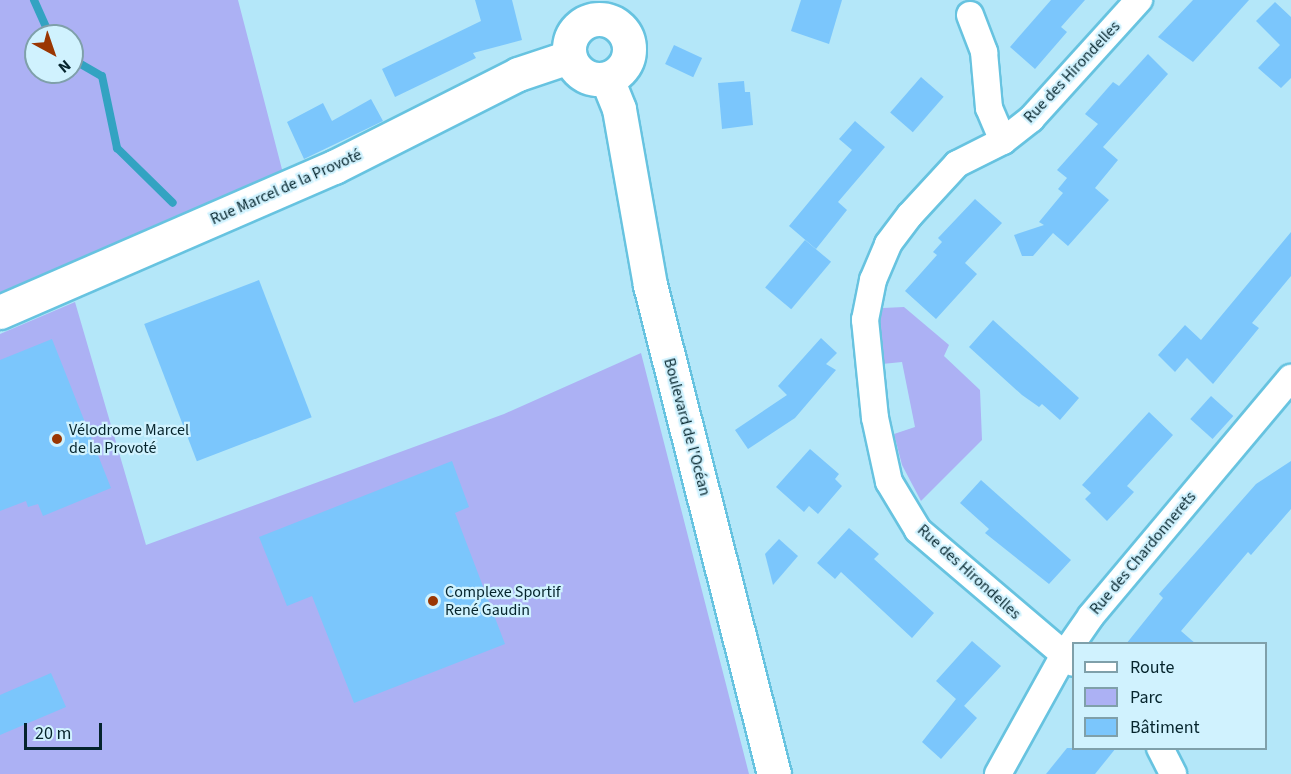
<!DOCTYPE html>
<html>
<head>
<meta charset="utf-8">
<style>
	body { margin:0 }
	#map { position:relative; width:1291px; height:774px; overflow:hidden; background:#b4e7f9; font-family:"Source Sans 3",sans-serif }
	div>[style] { position:absolute }
	.green>* { inset:0; background:#acb1f4 }
	.stream>* { height:8px; margin:-4px; padding:0 4px; transform-origin:4px; border-radius:4px; background:#33a3c2 }
	.building>* { inset:0; background:#7bc6fc; transform-origin:0 0 }
	.roads { filter:drop-shadow(2px 0 #67c3e0) drop-shadow(-2px 0 #67c3e0) drop-shadow(0 2px #67c3e0) drop-shadow(0 -2px #67c3e0) }
	.minor>* { height:26px; margin:-13px; padding:0 13px; transform-origin:13px; border-radius:13px; background:#fff }
	.major>* { height:33px; margin:-16.5px; padding:0 16.5px; transform-origin:16.5px; border-radius:16.5px; background:#fff }
	.major>.ring { margin:-16.5px; padding:0; box-sizing:content-box; background:none; border:33px solid #fff; border-radius:50% }
	.dots>* { width:16px; height:16px; translate:-50% -50%; box-sizing:border-box; border:3px solid #d0f2fe; border-radius:50% }
	span { translate:-50% -50%; white-space:nowrap; text-align:center; line-height:1.15; -webkit-text-stroke:4.5px #d0f2fe; paint-order:stroke }
	.street-label { font-size:16px; color:#05242c }
	.poi-label { font-size:16px; color:#05242c }
	.left { translate:0 -50%; text-align:left }
	.legend { position:absolute; left:1072px; top:642px; width:195px; height:108px; box-sizing:border-box; background:#d0f2fe; border:2px solid #7fa0aa; margin:0; padding:8px 10px; list-style:none; font-size:18px; color:#05242c }
	.legend li { display:flex; align-items:center; gap:12px; height:30px }
	.legend b { width:30px; border:2px solid #7fa0aa }
	.north { position:absolute; left:24px; top:24px; width:60px; height:60px; box-sizing:border-box; background:#d0f2fe; border:2px solid #7fa0aa; border-radius:50%; rotate:140deg; font-size:16px; font-weight:700; line-height:24px; text-align:center; color:#05242c }
	.north::after { content:''; display:block; margin:auto; width:21px; height:27px; background:#9a3602; clip-path:polygon(50% 0,100% 100%,50% 72%,0 100%) }
	.scale { position:absolute; left:24px; top:723px; width:78px; height:27px; box-sizing:border-box; border:3px solid #05242c; border-top:0; padding-left:8px; font-size:18px; line-height:21px; white-space:nowrap; color:#05242c; -webkit-text-stroke:4px #d0f2fe; paint-order:stroke }
</style>
</head>
<body>
<div id="map">
	<div class="green">
		<div style="clip-path:polygon(evenodd,0 0,238px 0,284px 177px,0 306px,0 0,36px 36px,72px 36px,72px 72px,36px 72px,36px 36px)"></div>
		<div style="clip-path:polygon(75px 302px,146px 545px,504px 414px,641px 353px,749px 774px,0 774px,0 334px)"></div>
		<div style="clip-path:polygon(904px 307px,949px 345px,944px 356px,980px 390px,982px 440px,921px 501px,902px 465px,894px 434px,915px 427px,902px 362px,882px 364px,876px 333px,883px 308px)"></div>
	</div>
	<div class="stream">
		<div style="left:34px;top:0;width:39px;rotate:66deg"></div>
		<div style="left:72px;top:59px;width:34px;rotate:30deg"></div>
		<div style="left:102px;top:76px;width:74px;rotate:78.2deg"></div>
		<div style="left:117px;top:148px;width:78px;rotate:44.5deg"></div>
	</div>
	<div class="building">
		<div style="clip-path:polygon(475px 0,512px 0,522px 40px,473px 53px,476px 58px,395px 97px,382px 69px,481px 21px)"></div>
		<div style="clip-path:polygon(801px 0,842px 0,829px 44px,791px 31px)"></div>
		<div style="clip-path:polygon(1051px 0,1085px 0,1061px 27px,1067px 32px,1035px 69px,1010px 47px)"></div>
		<div style="clip-path:polygon(1193px 0,1249px 0,1193px 62px,1158px 37px)"></div>
		<div style="clip-path:polygon(1275px 2px,1291px 17px,1291px 78px,1281px 88px,1258px 68px,1280px 45px,1256px 21px)"></div>
		<div style="left:674px;top:45px;width:31px;height:21px;rotate:25deg"></div>
		<div style="clip-path:polygon(1148px 54px,1168px 74px,1103px 147px,1118px 160px,1095px 188px,1109px 200px,1068px 246px,1053px 233px,1033px 256px,1022px 256px,1014px 235px,1044px 225px,1039px 222px,1063px 193px,1058px 189px,1067px 178px,1057px 170px,1098px 124px,1085px 114px,1113px 82px,1119px 86px)"></div>
		<div style="left:921px;top:77px;width:30px;height:47px;rotate:41deg"></div>
		<div style="clip-path:polygon(744px 81px,745px 92px,750px 92px,753px 125px,722px 129px,718px 83px)"></div>
		<div style="clip-path:polygon(371px 99px,383px 121px,304px 159px,287px 122px,323px 103px,332px 121px)"></div>
		<div style="clip-path:polygon(855px 121px,885px 147px,838px 202px,847px 210px,816px 249px,789px 226px,852px 150px,839px 139px)"></div>
		<div style="clip-path:polygon(975px 199px,1002px 223px,965px 263px,977px 274px,936px 319px,905px 291px,937px 255px,933px 252px,942px 242px,938px 238px)"></div>
		<div style="clip-path:polygon(1291px 232px,1291px 276px,1252px 323px,1259px 328px,1213px 384px,1187px 358px,1175px 372px,1158px 355px,1185px 325px,1201px 340px)"></div>
		<div style="left:805px;top:240px;width:34px;height:62px;rotate:40deg"></div>
		<div style="left:259px;top:280px;width:147px;height:123px;rotate:69deg"></div>
		<div style="clip-path:polygon(993px 320px,1079px 398px,1060px 420px,1042px 404px,1039px 407px,1022px 395px,969px 347px)"></div>
		<div style="clip-path:polygon(821px 338px,837px 353px,826px 364px,836px 370px,795px 418px,748px 449px,735px 430px,787px 395px,778px 386px)"></div>
		<div style="clip-path:polygon(52px 339px,111px 488px,43px 516px,38px 504px,28px 507px,26px 501px,0 511px,0 360px)"></div>
		<div style="left:1211px;top:396px;width:30px;height:31px;rotate:42deg"></div>
		<div style="clip-path:polygon(1149px 412px,1173px 435px,1127px 486px,1134px 492px,1107px 521px,1085px 499px,1091px 493px,1082px 485px)"></div>
		<div style="clip-path:polygon(810px 449px,839px 474px,835px 479px,842px 486px,818px 514px,809px 506px,804px 512px,776px 487px)"></div>
		<div style="clip-path:polygon(452px 461px,469px 507px,455px 513px,505px 644px,354px 703px,312px 596px,287px 606px,259px 537px)"></div>
		<div style="clip-path:polygon(1291px 461px,1291px 509px,1251px 555px,1248px 552px,1181px 631px,1196px 644px,1126px 644px,1163px 598px,1159px 594px,1256px 484px)"></div>
		<div style="clip-path:polygon(981px 480px,1071px 560px,1049px 584px,985px 533px,989px 529px,960px 503px)"></div>
		<div style="clip-path:polygon(849px 528px,879px 554px,874px 559px,934px 613px,912px 638px,841px 572px,835px 579px,817px 563px)"></div>
		<div style="clip-path:polygon(779px 539px,798px 556px,773px 585px,765px 554px)"></div>
		<div style="clip-path:polygon(972px 641px,1001px 666px,964px 706px,960px 702px,977px 718px,941px 759px,922px 742px,956px 699px,936px 681px)"></div>
		<div style="clip-path:polygon(51px 673px,66px 707px,0 735px,0 695px)"></div>
		<div style="clip-path:polygon(1067px 748px,1116px 748px,1095px 774px,1046px 774px)"></div>
	</div>
	<div class="roads">
		<div class="minor">
			<div style="left:970px;top:15px;width:40px;rotate:69deg"></div>
			<div style="left:984px;top:52px;width:56px;rotate:84.9deg"></div>
			<div style="left:989px;top:108px;width:36px;rotate:67deg"></div>
			<div style="left:1074px;top:663px;width:205px;rotate:-139.6deg"></div>
			<div style="left:918px;top:530px;width:56px;rotate:-121.1deg"></div>
			<div style="left:889px;top:482px;width:66px;rotate:-102.3deg"></div>
			<div style="left:875px;top:418px;width:99px;rotate:-95.8deg"></div>
			<div style="left:865px;top:320px;width:41px;rotate:-78.7deg"></div>
			<div style="left:873px;top:280px;width:39px;rotate:-67deg"></div>
			<div style="left:888px;top:244px;width:36px;rotate:-53deg"></div>
			<div style="left:910px;top:215px;width:69px;rotate:-47.3deg"></div>
			<div style="left:957px;top:164px;width:51px;rotate:-26.6deg"></div>
			<div style="left:1003px;top:141px;width:36px;rotate:-38deg"></div>
			<div style="left:1031px;top:119px;width:161px;rotate:-47.8deg"></div>
			<div style="left:1160px;top:748px;width:29px;rotate:63deg"></div>
			<div style="left:998px;top:774px;width:136px;rotate:-61deg"></div>
			<div style="left:1064px;top:655px;width:47px;rotate:-55.3deg"></div>
			<div style="left:1091px;top:616px;width:311px;rotate:-50deg"></div>
		</div>
		<div class="major">
			<div class="ring" style="left:569px;top:19px;width:27px;height:27px"></div>
			<div style="left:607px;top:79px;width:32px;rotate:68deg"></div>
			<div style="left:619px;top:109px;width:179px;rotate:80deg"></div>
			<div style="left:650px;top:285px;width:504px;rotate:75.77deg"></div>
			<div style="left:0;top:312px;width:364px;rotate:-23.5deg"></div>
			<div style="left:334px;top:167px;width:206px;rotate:-26.8deg"></div>
			<div style="left:518px;top:74px;width:54px;rotate:-18.4deg"></div>
		</div>
	</div>
	<div class="dots">
		<div style="left:57px;top:439px;background:#9a3602"></div>
		<div style="left:433px;top:601px;background:#9a3602"></div>
	</div>
	<div class="street-label">
		<span style="left:1072px;top:72px;rotate:-47deg">Rue des Hirondelles</span>
		<span style="left:286px;top:187px;rotate:-24deg">Rue Marcel de la Provoté</span>
		<span style="left:687px;top:427px;rotate:75deg">Boulevard de l'Océan</span>
		<span style="left:1143px;top:553px;rotate:-50deg">Rue des Chardonnerets</span>
		<span style="left:969px;top:572px;rotate:42deg">Rue des Hirondelles</span>
	</div>
	<div class="poi-label">
		<span class="left" style="left:69px;top:439px">Vélodrome Marcel<br>de la Provoté</span>
		<span class="left" style="left:445px;top:601px">Complexe Sportif<br>René Gaudin</span>
	</div>
	<ul class="legend">
	<li><b style="height:8px;background:#fff"></b>Route</li>
	<li><b style="height:16px;background:#acb1f4"></b>Parc</li>
	<li><b style="height:16px;background:#7bc6fc"></b>Bâtiment</li>
	</ul>
	<div class="north">N</div>
	<div class="scale">20 m</div>
</div>
</body>
</html>
